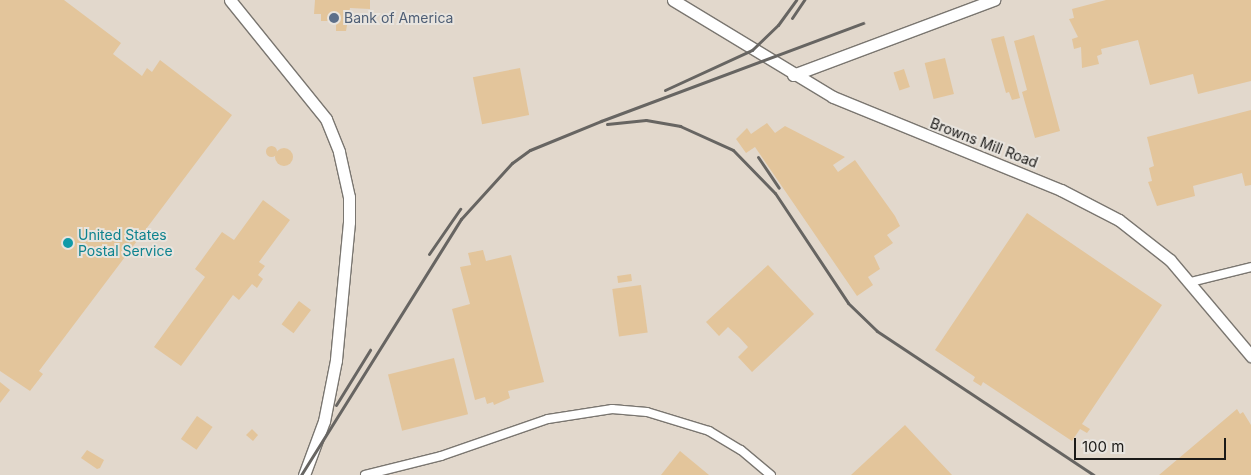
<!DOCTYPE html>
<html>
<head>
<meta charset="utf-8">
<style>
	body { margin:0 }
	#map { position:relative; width:1251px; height:475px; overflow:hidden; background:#e8e4de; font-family:Inter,sans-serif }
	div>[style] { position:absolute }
	.built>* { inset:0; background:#e2d8cc; transform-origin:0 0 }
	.building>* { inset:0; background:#e3c59b; transform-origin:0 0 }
	.round { border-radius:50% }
	.roads { filter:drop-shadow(1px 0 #7a7670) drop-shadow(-1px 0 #7a7670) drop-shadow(0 1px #7a7670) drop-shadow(0 -1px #7a7670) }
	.street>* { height:8px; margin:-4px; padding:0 4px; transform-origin:4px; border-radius:4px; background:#fff }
	.secondary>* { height:11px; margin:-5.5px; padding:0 5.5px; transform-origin:5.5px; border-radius:5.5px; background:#fff }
	.rail>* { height:3px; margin:-1.5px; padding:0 1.5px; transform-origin:1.5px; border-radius:1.5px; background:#676562 }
	.dots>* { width:14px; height:14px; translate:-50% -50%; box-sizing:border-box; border:2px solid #e8e4de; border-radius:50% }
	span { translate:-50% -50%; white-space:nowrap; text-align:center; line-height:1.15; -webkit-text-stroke:4px #e8e4de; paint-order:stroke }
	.service-label { font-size:14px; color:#4e5e75 }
	.left { translate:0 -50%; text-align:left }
	.street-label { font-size:14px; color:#1b1a18 }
	.culture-label { font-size:14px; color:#0d838f }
	.scale { position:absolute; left:1074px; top:438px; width:152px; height:22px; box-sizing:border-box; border:2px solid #1b1a18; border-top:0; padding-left:6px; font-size:15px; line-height:18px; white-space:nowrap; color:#1b1a18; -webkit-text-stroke:4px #e8e4de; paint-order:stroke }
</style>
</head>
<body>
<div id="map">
	<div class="built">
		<div style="left:0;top:0;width:1251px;height:475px"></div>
	</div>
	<div class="building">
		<div style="clip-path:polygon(0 0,64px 0,121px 43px,113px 54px,142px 76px,147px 68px,152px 72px,160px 60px,232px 115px,39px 371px,43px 374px,30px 391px,0 371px)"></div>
		<div style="clip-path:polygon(315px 0,370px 0,370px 9px,350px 8px,346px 31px,336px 31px,336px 21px,321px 21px,321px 14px,314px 14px)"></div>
		<div style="clip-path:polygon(1106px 0,1251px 0,1251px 81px,1198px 94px,1193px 74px,1150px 85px,1138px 40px,1101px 49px,1102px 54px,1097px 56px,1099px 64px,1082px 68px,1081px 47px,1074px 49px,1072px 39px,1078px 37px,1069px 19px,1074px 18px,1072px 9px)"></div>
		<div style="clip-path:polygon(1034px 35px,1060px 131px,1035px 138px,1022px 92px,1027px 90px,1014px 41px)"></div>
		<div style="clip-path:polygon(1004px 36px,1020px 98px,1012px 100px,1009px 92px,1006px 93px,991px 39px)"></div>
		<div style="left:945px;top:58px;width:37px;height:21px;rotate:76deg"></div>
		<div style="left:520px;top:68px;width:48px;height:48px;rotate:79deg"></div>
		<div style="left:904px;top:69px;width:19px;height:11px;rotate:72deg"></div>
		<div style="clip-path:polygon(1251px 110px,1251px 185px,1245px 186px,1242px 173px,1193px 186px,1195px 196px,1157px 206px,1148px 182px,1152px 181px,1149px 168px,1154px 166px,1147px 137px)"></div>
		<div style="clip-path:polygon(767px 123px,775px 133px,785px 126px,845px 157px,833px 165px,838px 172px,855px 160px,895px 216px,900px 226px,887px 235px,893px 243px,874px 256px,880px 269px,868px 277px,873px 285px,857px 296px,755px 147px,746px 153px,736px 139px,747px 128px,751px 134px)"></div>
		<div class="round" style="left:265.5px;top:145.5px;width:11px;height:11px"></div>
		<div class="round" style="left:275px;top:148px;width:18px;height:18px"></div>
		<div style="clip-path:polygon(263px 200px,290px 220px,259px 262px,265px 266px,258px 275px,263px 279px,257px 288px,252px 284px,239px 300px,233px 295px,181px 366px,154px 347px,205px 277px,195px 269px,222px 232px,234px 240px)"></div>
		<div style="clip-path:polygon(1027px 213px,1162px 305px,1082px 424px,1090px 429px,1087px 433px,1080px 429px,1072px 441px,983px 382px,981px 386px,973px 381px,975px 377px,935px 350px)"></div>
		<div style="clip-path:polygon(483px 250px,486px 261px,511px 255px,544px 382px,508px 391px,510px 398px,494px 405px,493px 402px,487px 404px,485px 397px,475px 400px,452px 309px,470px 304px,460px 267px,471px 265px,468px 253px)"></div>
		<div style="clip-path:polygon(768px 265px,814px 314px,752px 372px,738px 357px,748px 347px,739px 337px,728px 327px,719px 336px,706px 322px)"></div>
		<div style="left:631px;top:274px;width:7px;height:14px;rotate:82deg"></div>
		<div style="left:641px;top:285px;width:48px;height:29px;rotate:82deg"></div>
		<div style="left:299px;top:301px;width:15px;height:29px;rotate:37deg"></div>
		<div style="left:454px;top:358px;width:58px;height:68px;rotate:76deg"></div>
		<div style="clip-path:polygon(0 382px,10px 390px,0 403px)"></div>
		<div style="clip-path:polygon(1237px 409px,1240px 414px,1243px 412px,1251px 425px,1251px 475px,1159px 475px)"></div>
		<div style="left:197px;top:416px;width:19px;height:28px;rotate:35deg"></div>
		<div style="clip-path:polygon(905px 425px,952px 475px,851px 475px)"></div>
		<div style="clip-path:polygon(252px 429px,258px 435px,253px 441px,246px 435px)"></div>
		<div style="clip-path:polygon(87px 450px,104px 460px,100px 468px,97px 469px,81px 458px)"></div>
		<div style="clip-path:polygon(680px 451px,709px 475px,661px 475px)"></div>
	</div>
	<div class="roads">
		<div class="street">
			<div style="left:1191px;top:282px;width:62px;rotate:-14deg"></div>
			<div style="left:365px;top:475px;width:78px;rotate:-14deg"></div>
			<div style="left:441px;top:456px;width:113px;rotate:-19.1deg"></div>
			<div style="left:548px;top:419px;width:65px;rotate:-8.9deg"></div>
			<div style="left:612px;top:409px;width:35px;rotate:5deg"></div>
			<div style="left:647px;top:412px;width:65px;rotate:17deg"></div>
			<div style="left:709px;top:431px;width:37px;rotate:31deg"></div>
			<div style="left:741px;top:450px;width:39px;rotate:40deg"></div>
		</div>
		<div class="secondary">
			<div style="left:230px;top:0;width:153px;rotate:51.1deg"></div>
			<div style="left:326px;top:119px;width:35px;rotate:68deg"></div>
			<div style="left:339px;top:152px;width:46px;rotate:77.5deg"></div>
			<div style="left:349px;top:197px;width:25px;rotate:90deg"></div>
			<div style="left:349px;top:222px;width:139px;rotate:95.4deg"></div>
			<div style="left:336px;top:360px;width:62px;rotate:101.1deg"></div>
			<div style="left:324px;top:421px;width:58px;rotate:110.3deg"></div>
			<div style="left:673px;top:0;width:187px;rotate:31.2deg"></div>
			<div style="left:833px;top:97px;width:246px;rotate:22.2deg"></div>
			<div style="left:1061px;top:190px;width:65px;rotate:27.3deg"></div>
			<div style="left:1119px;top:220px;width:65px;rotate:38.1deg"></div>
			<div style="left:1170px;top:260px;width:126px;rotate:49.8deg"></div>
			<div style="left:793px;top:75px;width:215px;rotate:-20.5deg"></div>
		</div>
	</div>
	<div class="rail">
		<div style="left:792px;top:18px;width:22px;rotate:-56deg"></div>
		<div style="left:665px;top:90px;width:96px;rotate:-24.7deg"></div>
		<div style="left:752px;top:50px;width:36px;rotate:-44deg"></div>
		<div style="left:778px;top:25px;width:31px;rotate:-54deg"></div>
		<div style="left:607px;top:124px;width:39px;rotate:-6deg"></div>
		<div style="left:646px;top:120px;width:35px;rotate:10deg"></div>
		<div style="left:680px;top:126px;width:58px;rotate:24.4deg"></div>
		<div style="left:733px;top:150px;width:60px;rotate:45.7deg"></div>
		<div style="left:775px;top:193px;width:132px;rotate:56.4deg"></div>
		<div style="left:848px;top:303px;width:40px;rotate:44deg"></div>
		<div style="left:877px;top:331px;width:260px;rotate:33.6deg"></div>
		<div style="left:758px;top:157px;width:37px;rotate:56deg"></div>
		<div style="left:429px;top:254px;width:55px;rotate:-55.4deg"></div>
		<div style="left:336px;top:405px;width:65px;rotate:-58.3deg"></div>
		<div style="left:301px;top:475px;width:302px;rotate:-58deg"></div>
		<div style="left:461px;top:219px;width:76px;rotate:-47.7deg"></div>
		<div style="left:512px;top:163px;width:22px;rotate:-36deg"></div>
		<div style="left:530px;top:150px;width:77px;rotate:-22.2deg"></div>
		<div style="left:601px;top:121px;width:280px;rotate:-20.5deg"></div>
	</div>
	<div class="dots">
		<div style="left:334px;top:18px;background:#5c6f8a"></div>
		<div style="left:68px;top:243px;background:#0f9aa8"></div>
	</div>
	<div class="service-label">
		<span class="left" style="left:344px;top:18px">Bank of America</span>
	</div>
	<div class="street-label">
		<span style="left:984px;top:143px;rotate:21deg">Browns Mill Road</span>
	</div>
	<div class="culture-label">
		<span class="left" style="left:78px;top:243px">United States<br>Postal Service</span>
	</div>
	<div class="scale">100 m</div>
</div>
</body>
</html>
